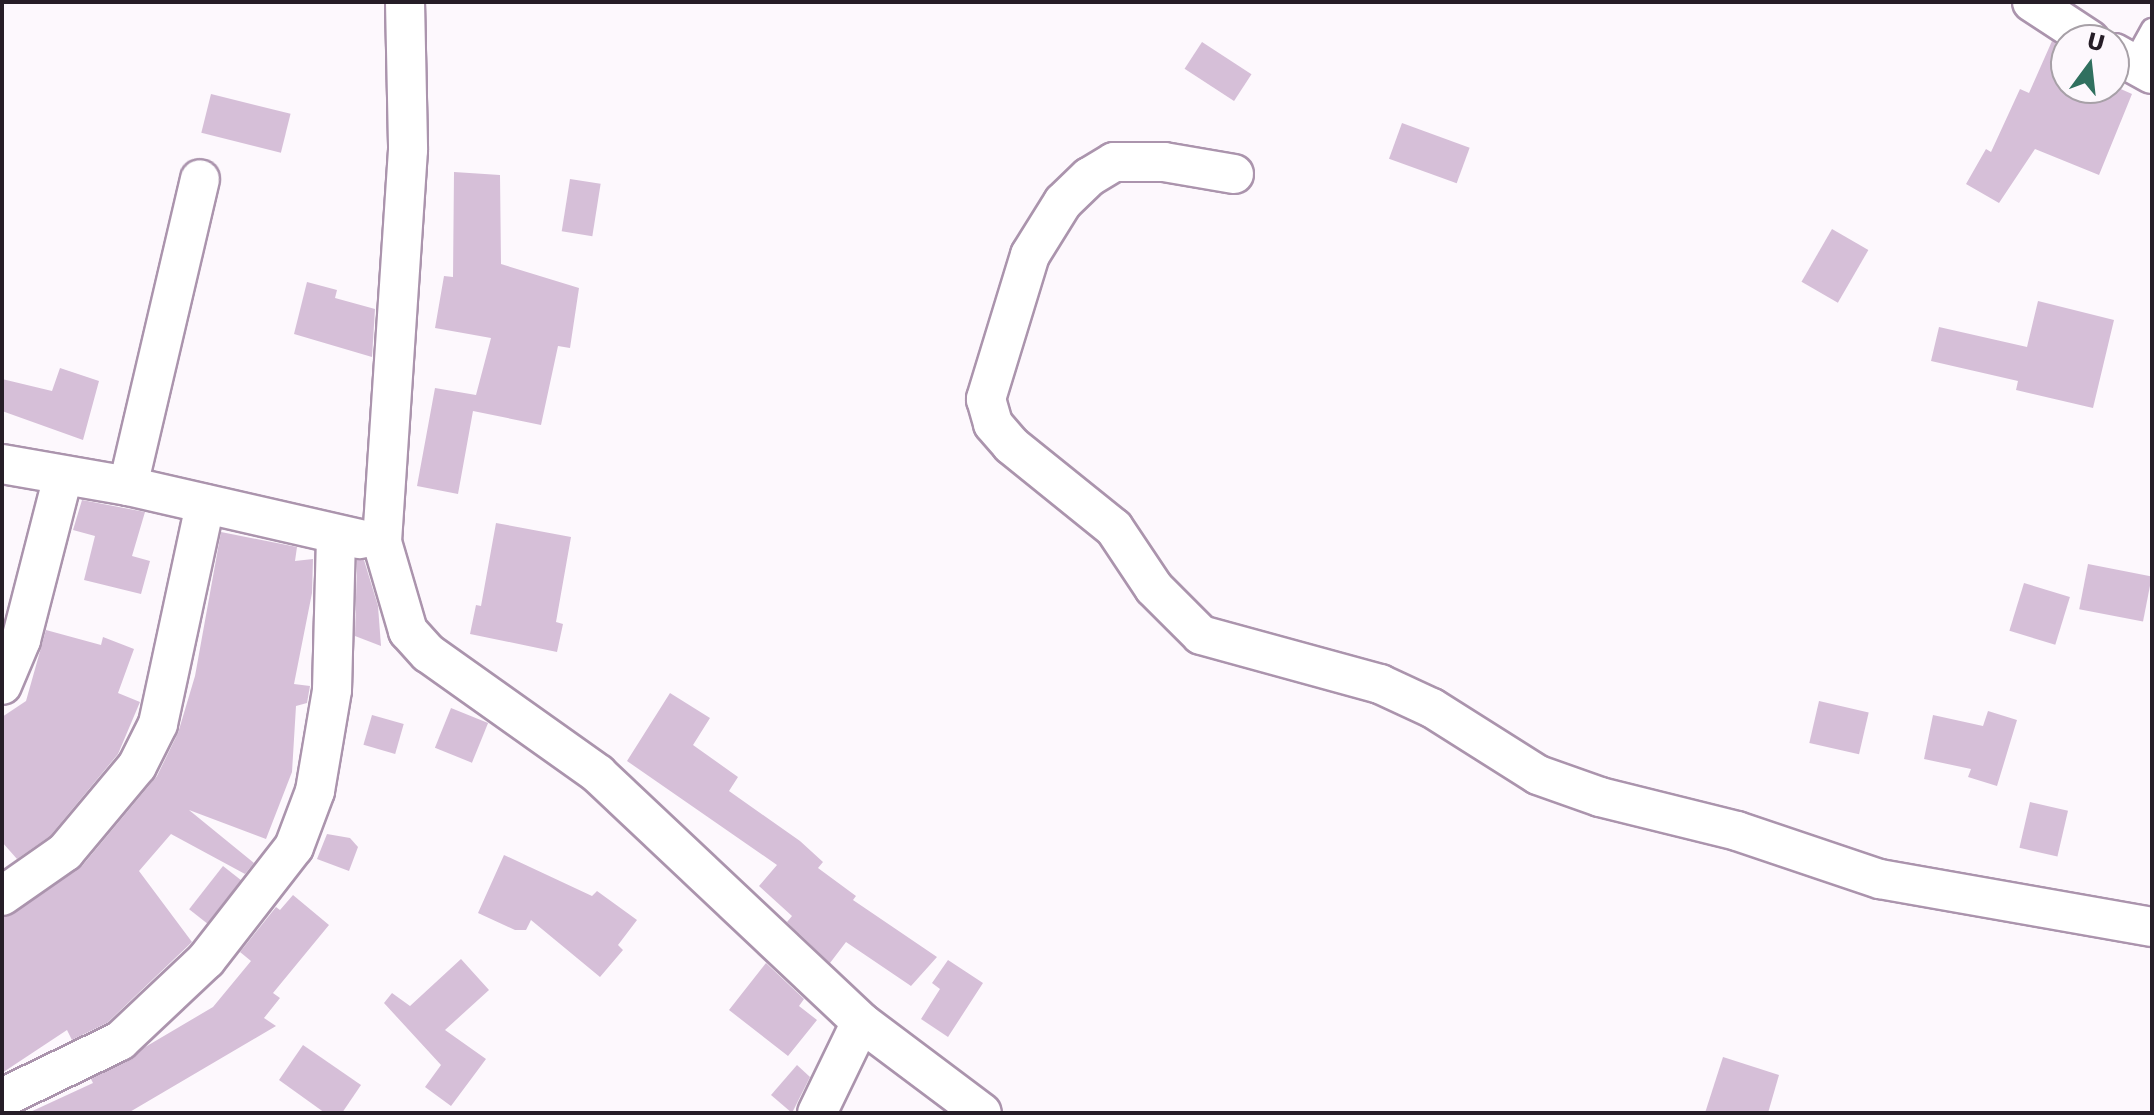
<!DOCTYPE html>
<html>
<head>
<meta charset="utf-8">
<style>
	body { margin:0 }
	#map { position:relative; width:2154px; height:1115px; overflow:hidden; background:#fdf8fd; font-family:"DejaVu Sans",sans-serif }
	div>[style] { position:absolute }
	.building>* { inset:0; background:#d6bfd8; transform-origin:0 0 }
	.roads { filter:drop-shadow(2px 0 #ab94ad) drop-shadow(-2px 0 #ab94ad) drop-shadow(0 2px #ab94ad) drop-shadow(0 -2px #ab94ad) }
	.service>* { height:20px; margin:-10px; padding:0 10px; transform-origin:10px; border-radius:10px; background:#fff }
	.minor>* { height:38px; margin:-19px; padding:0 19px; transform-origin:19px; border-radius:19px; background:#fff }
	span { translate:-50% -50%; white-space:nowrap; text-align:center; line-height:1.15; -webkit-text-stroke:8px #fdf8fd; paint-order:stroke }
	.frame { position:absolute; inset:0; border:4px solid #261d27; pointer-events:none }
	.north { position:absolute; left:2050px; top:24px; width:80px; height:80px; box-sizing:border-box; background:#fdf8fd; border:2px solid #a7a0a7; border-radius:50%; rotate:15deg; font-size:22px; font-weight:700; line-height:32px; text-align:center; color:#261d27 }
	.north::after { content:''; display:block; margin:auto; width:28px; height:36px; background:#30705f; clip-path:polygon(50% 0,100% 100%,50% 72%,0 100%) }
</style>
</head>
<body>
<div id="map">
	<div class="building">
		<div style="clip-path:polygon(2052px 41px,2066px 51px,2066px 88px,2114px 86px,2132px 94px,2099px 175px,2035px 149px,1999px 203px,1966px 184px,1986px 149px,1991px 152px,2020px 89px,2029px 93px)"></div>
		<div style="left:1202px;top:42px;width:59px;height:32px;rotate:33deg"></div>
		<div style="left:211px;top:94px;width:82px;height:40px;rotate:14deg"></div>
		<div style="left:1402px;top:123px;width:72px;height:38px;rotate:20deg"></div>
		<div style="clip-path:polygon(454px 172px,500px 175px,501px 264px,579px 288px,570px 348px,558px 346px,541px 425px,473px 411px,458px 494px,417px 486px,435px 388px,476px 395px,491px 338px,435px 328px,444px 276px,453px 277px)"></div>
		<div style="left:570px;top:179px;width:31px;height:53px;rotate:9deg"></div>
		<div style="left:1832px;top:229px;width:42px;height:61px;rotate:30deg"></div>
		<div style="clip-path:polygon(307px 282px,337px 290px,335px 298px,375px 309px,372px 357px,294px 334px)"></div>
		<div style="clip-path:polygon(2038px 301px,2114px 320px,2093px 408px,2016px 390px,2018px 381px,1931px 361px,1939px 327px,2027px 347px)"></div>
		<div style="clip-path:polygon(60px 368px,99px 381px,83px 440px,2px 411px,2px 379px,52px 391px)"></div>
		<div style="clip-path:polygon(82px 500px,145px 512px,132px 556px,150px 561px,141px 594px,84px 580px,95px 536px,73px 530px)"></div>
		<div style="clip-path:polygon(496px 523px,571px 537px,556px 622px,563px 624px,557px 652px,470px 634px,476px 605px,481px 606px)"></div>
		<div style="clip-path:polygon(221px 532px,297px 547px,295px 561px,313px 559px,312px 593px,294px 684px,310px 686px,307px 703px,296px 706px,292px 772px,266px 839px,189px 810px,254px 863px,245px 874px,171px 834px,139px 871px,192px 942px,107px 1023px,72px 1040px,67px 1030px,2px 1073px,2px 918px,82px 866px,157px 776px,178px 733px,195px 676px)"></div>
		<div style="clip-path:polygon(357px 560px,364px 560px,378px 606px,381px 646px,355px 636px)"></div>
		<div style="left:2088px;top:564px;width:65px;height:46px;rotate:11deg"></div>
		<div style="left:2024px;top:583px;width:48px;height:50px;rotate:17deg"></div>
		<div style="clip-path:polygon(46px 630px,101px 645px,103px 637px,134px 649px,118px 693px,140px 702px,118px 754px,50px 836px,17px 859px,2px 842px,2px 717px,26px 701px)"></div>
		<div style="clip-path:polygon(670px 693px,710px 718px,693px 745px,738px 777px,729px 791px,800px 841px,823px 862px,818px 868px,856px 896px,853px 900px,937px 957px,911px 986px,846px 942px,830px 963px,787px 922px,792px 916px,759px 886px,777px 865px,627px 761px)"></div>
		<div style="left:1819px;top:701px;width:51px;height:43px;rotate:13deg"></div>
		<div style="left:451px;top:708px;width:40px;height:43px;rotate:22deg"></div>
		<div style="clip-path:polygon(1988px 711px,2017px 720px,1997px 786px,1968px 777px,1971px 769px,1924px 759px,1933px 715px,1983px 726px)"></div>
		<div style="left:372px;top:715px;width:33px;height:31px;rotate:16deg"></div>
		<div style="left:2030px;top:802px;width:39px;height:47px;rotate:13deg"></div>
		<div style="clip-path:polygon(327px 834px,350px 838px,358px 847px,349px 871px,317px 859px)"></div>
		<div style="clip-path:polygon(504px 855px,592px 896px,597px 891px,637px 920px,618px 945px,623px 950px,600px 977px,531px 920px,526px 930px,515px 930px,478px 913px)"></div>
		<div style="left:223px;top:866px;width:23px;height:55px;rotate:38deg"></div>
		<div style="clip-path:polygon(293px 895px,329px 925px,273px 993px,280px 998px,264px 1018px,276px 1026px,128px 1113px,28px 1113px,93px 1083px,91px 1079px,213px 1007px,251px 961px,240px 952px,276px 907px,280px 910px)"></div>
		<div style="clip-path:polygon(461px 959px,489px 990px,445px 1030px,486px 1059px,451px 1106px,425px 1087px,441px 1065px,384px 1003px,392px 993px,410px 1006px)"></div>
		<div style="clip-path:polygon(948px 960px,983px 983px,948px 1037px,921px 1019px,940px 989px,932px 983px)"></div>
		<div style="clip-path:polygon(766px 963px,804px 999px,799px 1006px,817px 1020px,788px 1056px,729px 1010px)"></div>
		<div style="clip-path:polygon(303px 1045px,361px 1085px,342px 1113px,325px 1113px,279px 1080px)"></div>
		<div style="clip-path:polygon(1723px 1057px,1779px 1075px,1768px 1113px,1705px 1113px)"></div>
		<div style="clip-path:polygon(797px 1065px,810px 1077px,792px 1113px,771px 1095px)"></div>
	</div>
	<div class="roads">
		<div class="service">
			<div style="left:2133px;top:63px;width:39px;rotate:-61deg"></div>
		</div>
		<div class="minor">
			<div style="left:405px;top:2px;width:148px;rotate:88.8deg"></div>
			<div style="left:408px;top:150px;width:393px;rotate:93.8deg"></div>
			<div style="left:382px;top:542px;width:93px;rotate:73.7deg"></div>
			<div style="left:408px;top:631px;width:30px;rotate:48deg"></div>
			<div style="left:428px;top:653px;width:209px;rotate:35.4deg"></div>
			<div style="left:598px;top:774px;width:361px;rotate:43.3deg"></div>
			<div style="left:861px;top:1022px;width:151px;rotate:36.9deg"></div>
			<div style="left:2032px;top:2px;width:69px;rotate:33.2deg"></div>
			<div style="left:2114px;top:53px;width:43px;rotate:28.9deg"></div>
			<div style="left:1234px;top:174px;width:71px;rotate:-170.3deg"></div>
			<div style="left:1164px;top:162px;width:50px;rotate:180deg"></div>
			<div style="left:1114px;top:162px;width:29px;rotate:149deg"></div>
			<div style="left:1089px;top:177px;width:36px;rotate:136deg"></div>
			<div style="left:1063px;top:202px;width:62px;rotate:121.9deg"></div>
			<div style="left:1030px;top:255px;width:151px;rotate:107deg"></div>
			<div style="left:986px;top:399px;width:26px;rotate:74deg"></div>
			<div style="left:993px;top:424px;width:28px;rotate:49deg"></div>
			<div style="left:1011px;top:445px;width:132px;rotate:38.9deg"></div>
			<div style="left:1114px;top:528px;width:72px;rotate:56.3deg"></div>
			<div style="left:1154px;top:588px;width:66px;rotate:45deg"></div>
			<div style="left:1201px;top:635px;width:186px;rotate:15.3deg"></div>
			<div style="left:1380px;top:684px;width:57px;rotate:24.8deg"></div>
			<div style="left:1432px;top:708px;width:125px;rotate:32.3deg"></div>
			<div style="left:1538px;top:775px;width:66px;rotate:19.5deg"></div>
			<div style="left:1600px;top:797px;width:141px;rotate:13.9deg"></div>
			<div style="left:1737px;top:831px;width:151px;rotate:18.6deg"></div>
			<div style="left:1880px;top:879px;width:276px;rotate:10deg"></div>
			<div style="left:2px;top:464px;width:128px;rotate:9.9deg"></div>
			<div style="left:128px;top:486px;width:238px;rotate:12.9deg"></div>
			<div style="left:128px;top:486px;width:315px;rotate:-76.8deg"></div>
			<div style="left:2px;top:685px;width:49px;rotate:-67.1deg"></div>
			<div style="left:21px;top:640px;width:169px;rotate:-75.6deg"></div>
			<div style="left:2px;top:896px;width:77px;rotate:-34.9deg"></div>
			<div style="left:65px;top:852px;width:112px;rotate:-50.1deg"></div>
			<div style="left:137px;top:766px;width:47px;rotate:-63.4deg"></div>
			<div style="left:158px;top:724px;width:225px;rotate:-77.9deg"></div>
			<div style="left:2px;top:1098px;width:131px;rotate:-25.8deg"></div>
			<div style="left:120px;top:1041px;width:118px;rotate:-43.3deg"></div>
			<div style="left:206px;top:960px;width:143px;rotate:-52.1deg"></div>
			<div style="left:294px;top:847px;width:60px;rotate:-69.4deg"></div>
			<div style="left:315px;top:791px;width:102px;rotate:-80.4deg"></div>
			<div style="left:332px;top:690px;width:155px;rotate:-88.5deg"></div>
			<div style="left:817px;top:1113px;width:101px;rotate:-64.2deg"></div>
		</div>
	</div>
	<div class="frame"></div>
	<div class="north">U</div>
</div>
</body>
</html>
